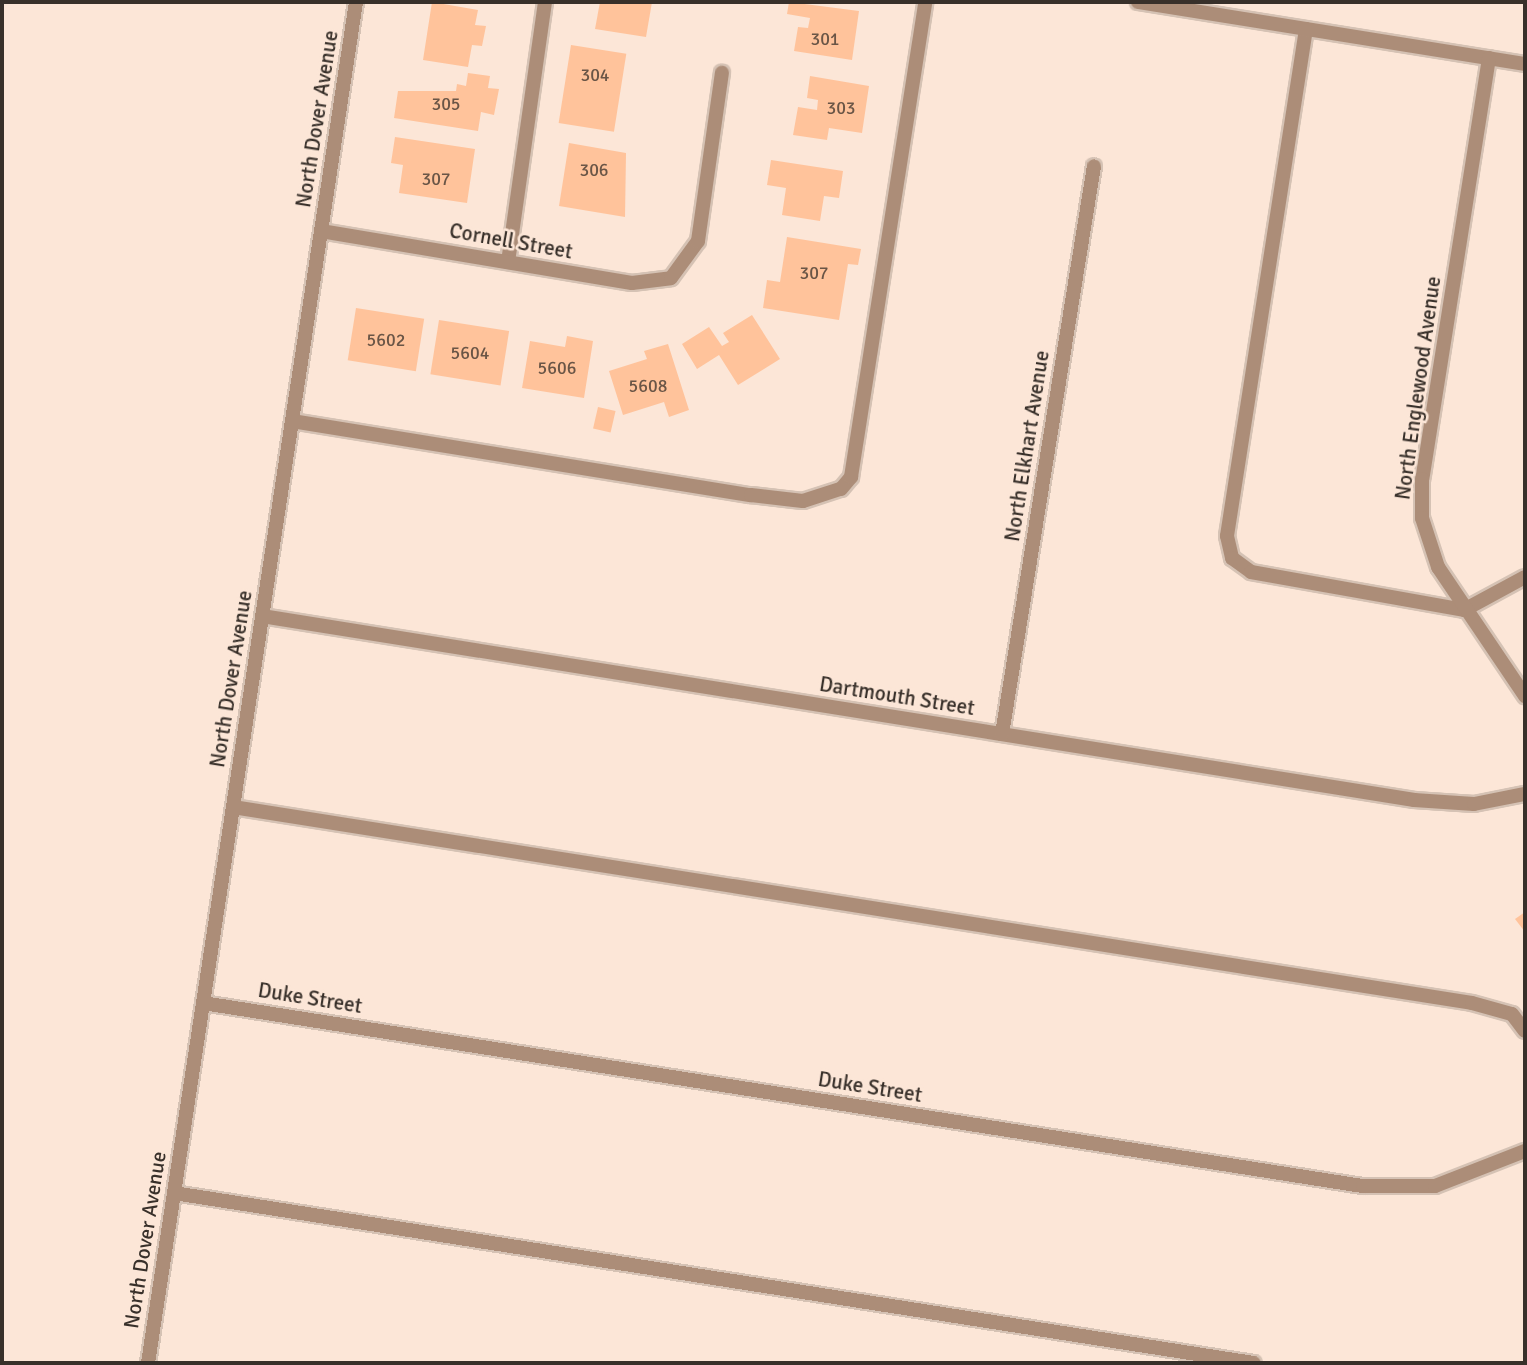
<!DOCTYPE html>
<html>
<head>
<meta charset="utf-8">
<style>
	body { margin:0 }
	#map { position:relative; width:1527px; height:1365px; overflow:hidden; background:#fce6d7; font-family:Signika,sans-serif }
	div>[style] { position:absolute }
	.building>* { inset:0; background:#ffc39b; transform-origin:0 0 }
	.roads { filter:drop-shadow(2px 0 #d5c2b4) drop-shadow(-2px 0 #d5c2b4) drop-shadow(0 2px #d5c2b4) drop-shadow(0 -2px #d5c2b4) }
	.service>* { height:14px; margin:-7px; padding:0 7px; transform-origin:7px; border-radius:7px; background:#ac8d78 }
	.minor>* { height:14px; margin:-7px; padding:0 7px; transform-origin:7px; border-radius:7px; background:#ac8d78 }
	span { translate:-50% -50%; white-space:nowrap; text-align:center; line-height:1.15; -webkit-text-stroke:5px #fce6d7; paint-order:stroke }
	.number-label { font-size:18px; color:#6a5546 }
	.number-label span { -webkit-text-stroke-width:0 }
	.street-label { font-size:21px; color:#38302a }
	.frame { position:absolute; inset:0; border:4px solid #38302a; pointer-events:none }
</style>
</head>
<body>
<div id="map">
	<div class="building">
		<div style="clip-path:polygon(432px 2px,478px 10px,475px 25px,486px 26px,482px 46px,472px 45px,468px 67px,423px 60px)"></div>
		<div style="clip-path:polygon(600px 2px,652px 2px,646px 37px,595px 29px)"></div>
		<div style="clip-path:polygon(789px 2px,859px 11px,852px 60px,794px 51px,798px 27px,808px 28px,810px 18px,787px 14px)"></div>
		<div style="left:571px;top:45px;width:56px;height:79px;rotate:9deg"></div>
		<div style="clip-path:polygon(468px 73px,490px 76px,488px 88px,499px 89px,494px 115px,481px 112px,478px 131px,394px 118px,398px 91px,456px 91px,457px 84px,466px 86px)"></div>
		<div style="clip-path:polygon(810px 76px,869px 86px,862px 133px,829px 128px,827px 140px,793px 135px,798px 107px,817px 110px,818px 100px,807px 98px)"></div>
		<div style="clip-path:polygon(395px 137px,475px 149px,467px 203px,399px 193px,403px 165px,391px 163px)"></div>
		<div style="clip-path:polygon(569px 143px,626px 153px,625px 217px,559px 206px)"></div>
		<div style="clip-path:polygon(771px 160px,843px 171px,839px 198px,824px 196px,820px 221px,782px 215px,786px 188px,767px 185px)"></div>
		<div style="clip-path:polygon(787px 237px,861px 249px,858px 265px,848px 264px,839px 320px,763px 308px,767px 280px,780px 282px)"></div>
		<div style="left:356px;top:308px;width:69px;height:53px;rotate:9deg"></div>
		<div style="clip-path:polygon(752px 315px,780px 359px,738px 385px,719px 355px,697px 369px,682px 344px,709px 327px,722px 346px,729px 342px,723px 333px)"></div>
		<div style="left:439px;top:320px;width:71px;height:55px;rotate:9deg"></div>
		<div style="clip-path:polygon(567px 336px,593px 341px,584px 398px,522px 388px,530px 341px,565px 347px)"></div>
		<div style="clip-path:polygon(668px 344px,689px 410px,669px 417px,664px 402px,623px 415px,609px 371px,647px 359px,644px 351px)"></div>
		<div style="left:598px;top:407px;width:18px;height:22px;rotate:13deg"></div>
		<div style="clip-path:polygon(1525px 912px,1525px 932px,1515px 919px)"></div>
	</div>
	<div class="roads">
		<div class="service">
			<div style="left:1306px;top:29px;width:513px;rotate:98.86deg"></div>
			<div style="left:1227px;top:536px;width:23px;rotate:77deg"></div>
			<div style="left:1232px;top:558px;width:24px;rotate:36deg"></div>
			<div style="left:1251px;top:572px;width:216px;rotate:10.1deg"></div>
			<div style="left:1464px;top:610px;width:69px;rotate:-28.4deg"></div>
			<div style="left:508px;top:262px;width:263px;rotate:-81.9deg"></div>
			<div style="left:292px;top:421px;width:465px;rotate:9.2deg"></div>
			<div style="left:751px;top:495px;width:52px;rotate:6.6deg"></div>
			<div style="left:803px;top:501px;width:40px;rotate:-18deg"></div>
			<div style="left:841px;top:489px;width:16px;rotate:-50deg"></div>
			<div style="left:851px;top:477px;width:481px;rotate:-81.1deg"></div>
			<div style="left:233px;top:807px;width:1254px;rotate:8.99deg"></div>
			<div style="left:1472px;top:1003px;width:41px;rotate:15.4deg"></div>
			<div style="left:1512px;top:1014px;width:21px;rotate:53deg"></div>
			<div style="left:174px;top:1193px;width:1093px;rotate:8.95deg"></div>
		</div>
		<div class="minor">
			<div style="left:1138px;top:2px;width:392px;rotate:9.1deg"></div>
			<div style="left:1489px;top:58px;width:426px;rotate:99deg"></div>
			<div style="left:1422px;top:479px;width:39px;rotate:90deg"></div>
			<div style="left:1422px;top:518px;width:52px;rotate:71.9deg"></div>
			<div style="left:1438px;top:567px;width:156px;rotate:56deg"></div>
			<div style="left:321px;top:231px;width:315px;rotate:9.5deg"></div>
			<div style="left:632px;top:283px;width:39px;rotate:-7deg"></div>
			<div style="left:671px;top:278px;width:46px;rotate:-53.9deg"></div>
			<div style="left:698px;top:241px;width:170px;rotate:-81.9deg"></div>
			<div style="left:262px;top:616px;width:1167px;rotate:9.07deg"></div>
			<div style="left:1414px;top:800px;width:60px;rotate:3.8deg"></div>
			<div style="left:1474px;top:804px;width:52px;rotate:-11.1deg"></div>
			<div style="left:1002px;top:734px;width:575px;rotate:-80.8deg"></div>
			<div style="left:203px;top:1003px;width:1174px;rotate:8.97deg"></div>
			<div style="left:1363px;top:1186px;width:72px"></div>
			<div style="left:1435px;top:1186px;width:97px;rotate:-21.3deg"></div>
			<div style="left:148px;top:1363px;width:1377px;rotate:-81.31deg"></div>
		</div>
	</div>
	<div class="number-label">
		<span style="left:825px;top:39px">301</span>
		<span style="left:595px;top:75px">304</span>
		<span style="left:446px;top:104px">305</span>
		<span style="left:841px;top:108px">303</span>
		<span style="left:594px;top:170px">306</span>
		<span style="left:436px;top:179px">307</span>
		<span style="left:814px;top:273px">307</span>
		<span style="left:386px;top:340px">5602</span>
		<span style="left:470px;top:353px">5604</span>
		<span style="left:557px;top:368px">5606</span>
		<span style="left:648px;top:386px">5608</span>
	</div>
	<div class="street-label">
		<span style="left:317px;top:119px;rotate:-81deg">North Dover Avenue</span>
		<span style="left:511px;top:241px;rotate:10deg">Cornell Street</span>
		<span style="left:1418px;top:388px;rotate:-82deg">North Englewood Avenue</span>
		<span style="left:1027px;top:446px;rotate:-81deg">North Elkhart Avenue</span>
		<span style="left:231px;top:679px;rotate:-81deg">North Dover Avenue</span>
		<span style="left:897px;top:696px;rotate:9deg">Dartmouth Street</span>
		<span style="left:310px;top:998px;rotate:9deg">Duke Street</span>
		<span style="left:870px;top:1087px;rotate:9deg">Duke Street</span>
		<span style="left:145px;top:1240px;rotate:-81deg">North Dover Avenue</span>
	</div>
	<div class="frame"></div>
</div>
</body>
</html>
